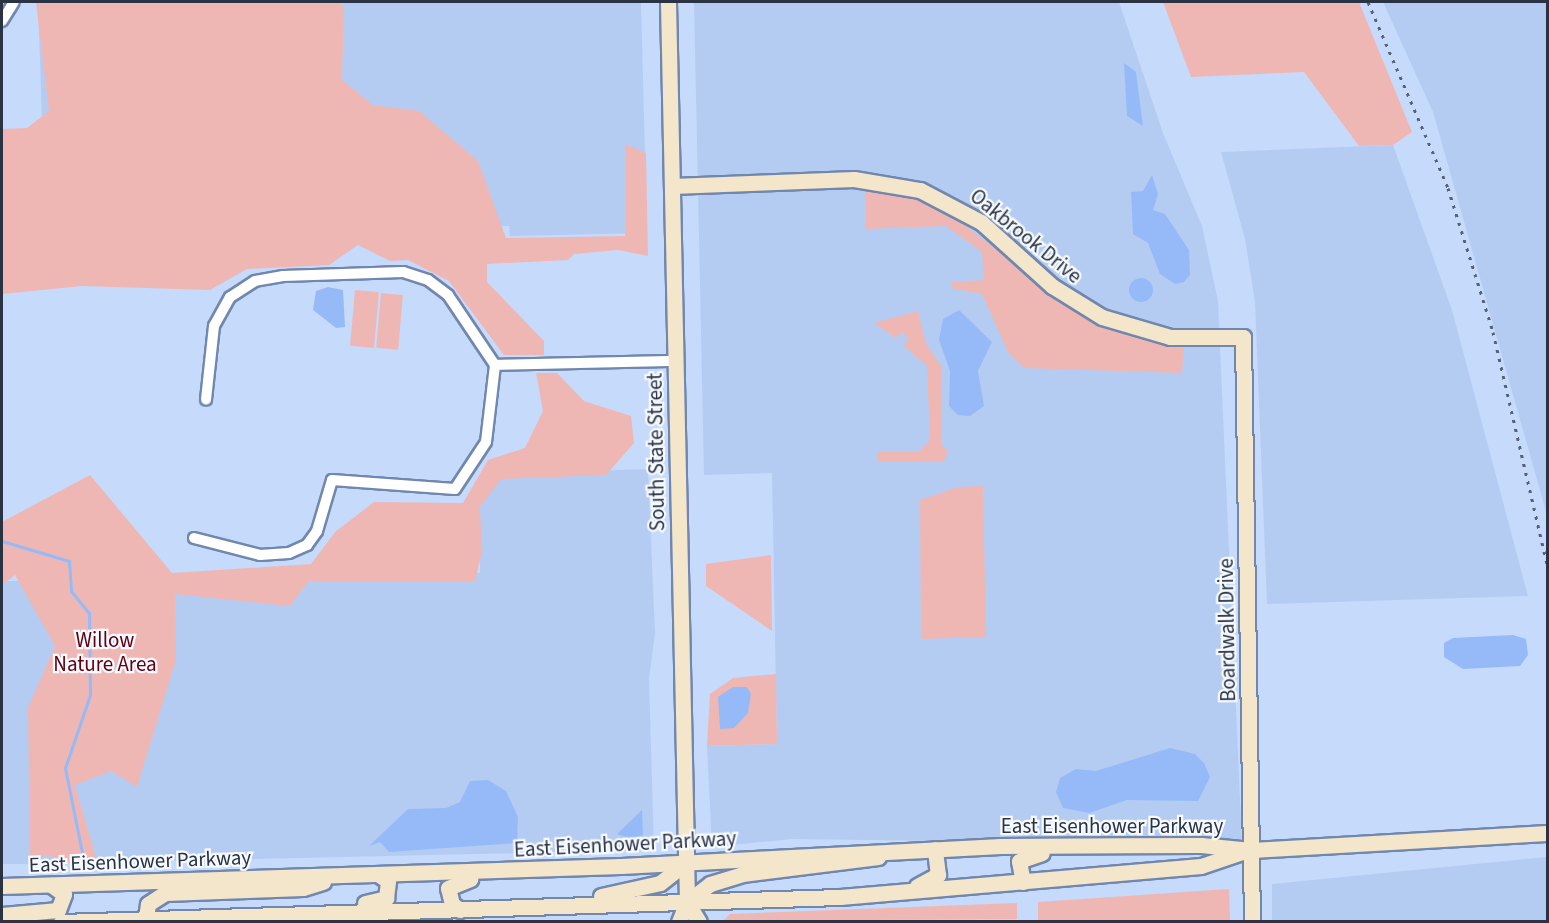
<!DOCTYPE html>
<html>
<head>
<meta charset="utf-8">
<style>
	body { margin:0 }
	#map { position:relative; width:1549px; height:923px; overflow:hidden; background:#c6dafc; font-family:"Source Sans 3",sans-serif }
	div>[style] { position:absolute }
	.built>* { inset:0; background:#b5ccf2; transform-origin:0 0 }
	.green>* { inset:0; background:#efb7b4; transform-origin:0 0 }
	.water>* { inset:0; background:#96baf8 }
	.round { border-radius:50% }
	.stream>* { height:3px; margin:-1.5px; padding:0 1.5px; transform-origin:1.5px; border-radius:1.5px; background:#96baf8 }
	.roads { filter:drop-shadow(2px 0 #7187ae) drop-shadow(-2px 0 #7187ae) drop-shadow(0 2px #7187ae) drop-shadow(0 -2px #7187ae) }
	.street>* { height:10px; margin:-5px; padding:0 5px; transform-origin:5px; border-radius:5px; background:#fff }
	.secondary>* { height:15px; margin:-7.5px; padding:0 7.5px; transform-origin:7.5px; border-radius:7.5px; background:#f4e6ca }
	.rail>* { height:3px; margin-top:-1.5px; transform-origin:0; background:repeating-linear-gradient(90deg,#556176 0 3px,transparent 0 9px) }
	span { translate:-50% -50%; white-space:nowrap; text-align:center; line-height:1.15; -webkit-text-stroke:4.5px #f7fafe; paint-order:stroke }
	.street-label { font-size:21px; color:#2a3344 }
	.park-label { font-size:21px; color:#620010 }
	.frame { position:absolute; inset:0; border:3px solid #2a3344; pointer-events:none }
</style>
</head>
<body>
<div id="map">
	<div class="built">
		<div style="clip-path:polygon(38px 2px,641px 2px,647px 233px,510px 236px,509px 226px,424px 226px,46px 239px)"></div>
		<div style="clip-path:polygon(694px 2px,1119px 2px,1163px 133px,1202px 226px,1218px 301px,1242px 845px,791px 839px,712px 847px,707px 746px,777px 744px,772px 473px,704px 475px)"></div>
		<div style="clip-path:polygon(1383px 2px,1547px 2px,1547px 515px,1433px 112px)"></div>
		<div style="clip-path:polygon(1393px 145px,1452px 310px,1528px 596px,1267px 604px,1255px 302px,1245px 239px,1221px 152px)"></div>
		<div style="clip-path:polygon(648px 469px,655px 633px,649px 679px,654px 850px,76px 863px,74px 725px,152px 579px,480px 573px,480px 494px,506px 474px)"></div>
		<div style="left:59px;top:581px;width:283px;height:57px;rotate:90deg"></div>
		<div style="clip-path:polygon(1547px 857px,1547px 921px,1272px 921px,1272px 884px)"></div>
	</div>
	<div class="green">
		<div style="clip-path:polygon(36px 2px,339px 2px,344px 7px,342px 80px,373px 105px,419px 111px,478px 161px,506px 238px,625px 236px,625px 144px,646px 153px,648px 256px,618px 250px,574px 254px,568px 260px,487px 264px,487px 282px,544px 341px,544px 355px,504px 355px,449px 281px,408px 260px,390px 261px,358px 245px,329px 265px,247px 269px,210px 290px,82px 286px,2px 294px,2px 129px,27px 128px,49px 111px)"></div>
		<div style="clip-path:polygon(1163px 2px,1359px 2px,1412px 132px,1393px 145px,1359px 146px,1304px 72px,1191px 77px)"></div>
		<div style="clip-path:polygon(865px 190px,907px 194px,940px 206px,1082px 316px,1115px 331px,1184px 345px,1182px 373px,1024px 368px,1008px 352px,982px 294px,951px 288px,952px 282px,984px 280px,982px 252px,946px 226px,865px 229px)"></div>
		<div style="left:355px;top:290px;width:24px;height:56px;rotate:5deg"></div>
		<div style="left:381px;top:293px;width:22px;height:55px;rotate:5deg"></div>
		<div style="clip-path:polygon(918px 311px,926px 344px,942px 367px,941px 444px,948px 451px,944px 461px,878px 462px,878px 452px,919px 452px,930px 440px,927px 366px,903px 345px,909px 339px,902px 332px,896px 338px,874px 323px)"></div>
		<div style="clip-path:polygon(536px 373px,557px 373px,584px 401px,631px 416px,634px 443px,606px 475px,501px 479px,480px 507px,482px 552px,475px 581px,309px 581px,290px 606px,175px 594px,176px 660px,137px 787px,111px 771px,75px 785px,97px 861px,58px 864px,57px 857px,30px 855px,28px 708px,55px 646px,15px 575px,2px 585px,2px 522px,90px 475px,172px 573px,311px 564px,335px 532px,374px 502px,463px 503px,488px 460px,525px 448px,543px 411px)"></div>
		<div style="clip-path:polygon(983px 486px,986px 637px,921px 639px,920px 500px,958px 487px)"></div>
		<div style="clip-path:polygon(771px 555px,772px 631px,706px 586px,706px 564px)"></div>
		<div style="clip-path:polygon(776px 674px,777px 744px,707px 746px,710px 694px,733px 678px)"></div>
		<div style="clip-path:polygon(1229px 889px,1230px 921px,1038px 921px,1038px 902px)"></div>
		<div style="clip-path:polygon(1017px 903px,1017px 919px,723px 921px,730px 914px)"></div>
	</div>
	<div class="water">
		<div style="clip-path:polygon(1124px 63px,1136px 72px,1143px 126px,1127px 116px)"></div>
		<div style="clip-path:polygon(1152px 175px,1158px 194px,1153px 210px,1165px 214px,1189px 250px,1190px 275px,1184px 282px,1175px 284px,1160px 274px,1148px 243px,1133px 234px,1131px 192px,1143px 191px)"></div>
		<div class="round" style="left:1129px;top:278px;width:24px;height:24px"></div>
		<div style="clip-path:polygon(328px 287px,343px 290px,345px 327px,336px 328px,313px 310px,316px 291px)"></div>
		<div style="clip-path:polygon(959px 310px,992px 342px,978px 371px,984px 406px,970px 416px,958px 415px,949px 406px,950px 371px,939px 340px,943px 319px)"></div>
		<div style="clip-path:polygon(1513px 635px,1526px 639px,1528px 655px,1520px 666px,1463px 669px,1444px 657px,1444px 643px,1453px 638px)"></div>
		<div style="clip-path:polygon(733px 687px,747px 687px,751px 694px,748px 713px,734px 728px,720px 729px,718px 697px)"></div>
		<div style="clip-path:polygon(1170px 748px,1195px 754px,1204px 763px,1210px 777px,1198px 801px,1127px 800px,1089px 813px,1063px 808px,1056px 792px,1060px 778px,1076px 769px,1096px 771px)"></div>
		<div style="clip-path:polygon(488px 780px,506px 791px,518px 817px,517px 843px,389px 852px,380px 842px,369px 846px,408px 809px,446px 808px,460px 802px,470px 781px)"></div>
		<div style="clip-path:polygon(642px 810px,643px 835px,632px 839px,617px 834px)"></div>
	</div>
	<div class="stream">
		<div style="left:2px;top:541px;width:70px;rotate:16.6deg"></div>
		<div style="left:69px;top:561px;width:30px;rotate:86deg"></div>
		<div style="left:71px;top:591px;width:28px;rotate:51deg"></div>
		<div style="left:89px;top:613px;width:82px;rotate:89.3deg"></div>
		<div style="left:90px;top:695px;width:77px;rotate:108.9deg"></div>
		<div style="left:65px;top:768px;width:91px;rotate:78.6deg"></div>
	</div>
	<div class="roads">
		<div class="street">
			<div style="left:2px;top:21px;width:22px;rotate:-58deg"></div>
			<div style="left:495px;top:365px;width:180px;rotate:-1.3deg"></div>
			<div style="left:194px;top:538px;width:68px;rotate:14.4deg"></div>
			<div style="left:260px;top:555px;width:29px;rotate:-4deg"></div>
			<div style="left:289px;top:553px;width:20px;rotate:-24deg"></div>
			<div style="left:307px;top:545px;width:17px;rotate:-54deg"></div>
			<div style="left:317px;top:531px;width:53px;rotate:-73.6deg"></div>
			<div style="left:332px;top:480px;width:123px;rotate:4.2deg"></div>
			<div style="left:455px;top:489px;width:56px;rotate:-56.6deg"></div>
			<div style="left:486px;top:442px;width:78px;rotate:-83.3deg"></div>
			<div style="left:495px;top:365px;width:84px;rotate:-123.9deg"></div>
			<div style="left:448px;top:295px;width:25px;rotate:-143deg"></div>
			<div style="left:428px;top:280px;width:26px;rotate:-162deg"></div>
			<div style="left:403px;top:272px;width:120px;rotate:178.1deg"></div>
			<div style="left:283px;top:276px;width:28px;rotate:170deg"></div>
			<div style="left:255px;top:281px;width:30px;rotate:147deg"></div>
			<div style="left:230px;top:297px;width:33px;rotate:119deg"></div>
			<div style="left:214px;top:326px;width:74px;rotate:96.2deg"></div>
		</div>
		<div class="secondary">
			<div style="left:668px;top:2px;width:900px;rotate:88.79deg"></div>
			<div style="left:687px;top:902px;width:22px;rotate:112deg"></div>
			<div style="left:672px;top:186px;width:182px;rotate:-2.2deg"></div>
			<div style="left:854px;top:179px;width:67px;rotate:9.5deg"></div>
			<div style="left:920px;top:190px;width:69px;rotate:27.7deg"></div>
			<div style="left:981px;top:222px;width:96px;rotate:42deg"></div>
			<div style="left:1052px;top:286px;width:59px;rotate:31.8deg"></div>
			<div style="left:1102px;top:317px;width:71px;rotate:16.4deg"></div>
			<div style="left:1170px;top:337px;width:73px"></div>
			<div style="left:1243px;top:337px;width:585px;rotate:89.12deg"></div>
			<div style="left:1023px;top:882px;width:21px;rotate:-101deg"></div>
			<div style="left:1019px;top:861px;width:24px;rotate:-19deg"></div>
			<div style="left:2px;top:886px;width:619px;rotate:-1.85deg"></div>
			<div style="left:621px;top:866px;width:380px;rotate:-3deg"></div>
			<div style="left:1000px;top:846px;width:201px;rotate:-0.3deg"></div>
			<div style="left:1201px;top:845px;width:50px;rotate:5.7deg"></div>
			<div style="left:1251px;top:850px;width:297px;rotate:-3.3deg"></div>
			<div style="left:917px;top:886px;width:24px;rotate:-28deg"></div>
			<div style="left:938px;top:875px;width:26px;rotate:-97deg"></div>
			<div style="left:601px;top:896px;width:60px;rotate:-12.4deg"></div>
			<div style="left:660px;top:883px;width:33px;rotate:-38deg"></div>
			<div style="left:687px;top:902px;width:29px;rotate:-38deg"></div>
			<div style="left:710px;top:884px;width:34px;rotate:-17deg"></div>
			<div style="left:742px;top:874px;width:137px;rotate:-7.1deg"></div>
			<div style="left:687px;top:902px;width:23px;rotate:59deg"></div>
			<div style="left:365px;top:903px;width:22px;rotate:-13deg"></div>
			<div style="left:386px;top:898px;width:17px;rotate:-83deg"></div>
			<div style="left:388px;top:881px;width:11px;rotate:-146deg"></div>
			<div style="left:460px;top:910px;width:10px;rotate:-143deg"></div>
			<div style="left:452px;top:904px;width:16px;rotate:-104deg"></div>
			<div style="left:448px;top:888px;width:24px;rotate:-22deg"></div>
			<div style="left:2px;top:915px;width:56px;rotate:-5.1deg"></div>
			<div style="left:58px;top:910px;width:17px;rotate:-69deg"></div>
			<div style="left:64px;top:894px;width:16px;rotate:-145deg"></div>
			<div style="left:146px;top:918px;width:14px;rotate:-82deg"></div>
			<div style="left:148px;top:904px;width:20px;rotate:-33deg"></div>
			<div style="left:165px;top:893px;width:138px;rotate:-2.1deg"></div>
			<div style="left:303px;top:888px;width:21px;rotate:-17deg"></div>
			<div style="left:61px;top:922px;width:779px;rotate:-1.84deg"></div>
			<div style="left:840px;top:897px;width:362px;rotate:-4.9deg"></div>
			<div style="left:1201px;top:866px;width:43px;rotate:-18.9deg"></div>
		</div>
	</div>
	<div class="rail">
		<div style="left:1368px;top:2px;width:202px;rotate:66.7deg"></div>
		<div style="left:1448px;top:188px;width:151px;rotate:72.6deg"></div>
		<div style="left:1493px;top:332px;width:242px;rotate:76.9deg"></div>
	</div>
	<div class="street-label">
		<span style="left:1026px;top:236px;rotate:39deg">Oakbrook Drive</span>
		<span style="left:656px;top:452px;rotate:-91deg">South State Street</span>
		<span style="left:1227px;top:630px;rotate:-91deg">Boardwalk Drive</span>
		<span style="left:1112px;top:826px">East Eisenhower Parkway</span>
		<span style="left:625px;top:844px;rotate:-3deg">East Eisenhower Parkway</span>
		<span style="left:140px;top:861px;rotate:-2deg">East Eisenhower Parkway</span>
	</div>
	<div class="park-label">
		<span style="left:105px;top:652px">Willow<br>Nature Area</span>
	</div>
	<div class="frame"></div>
</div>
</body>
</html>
